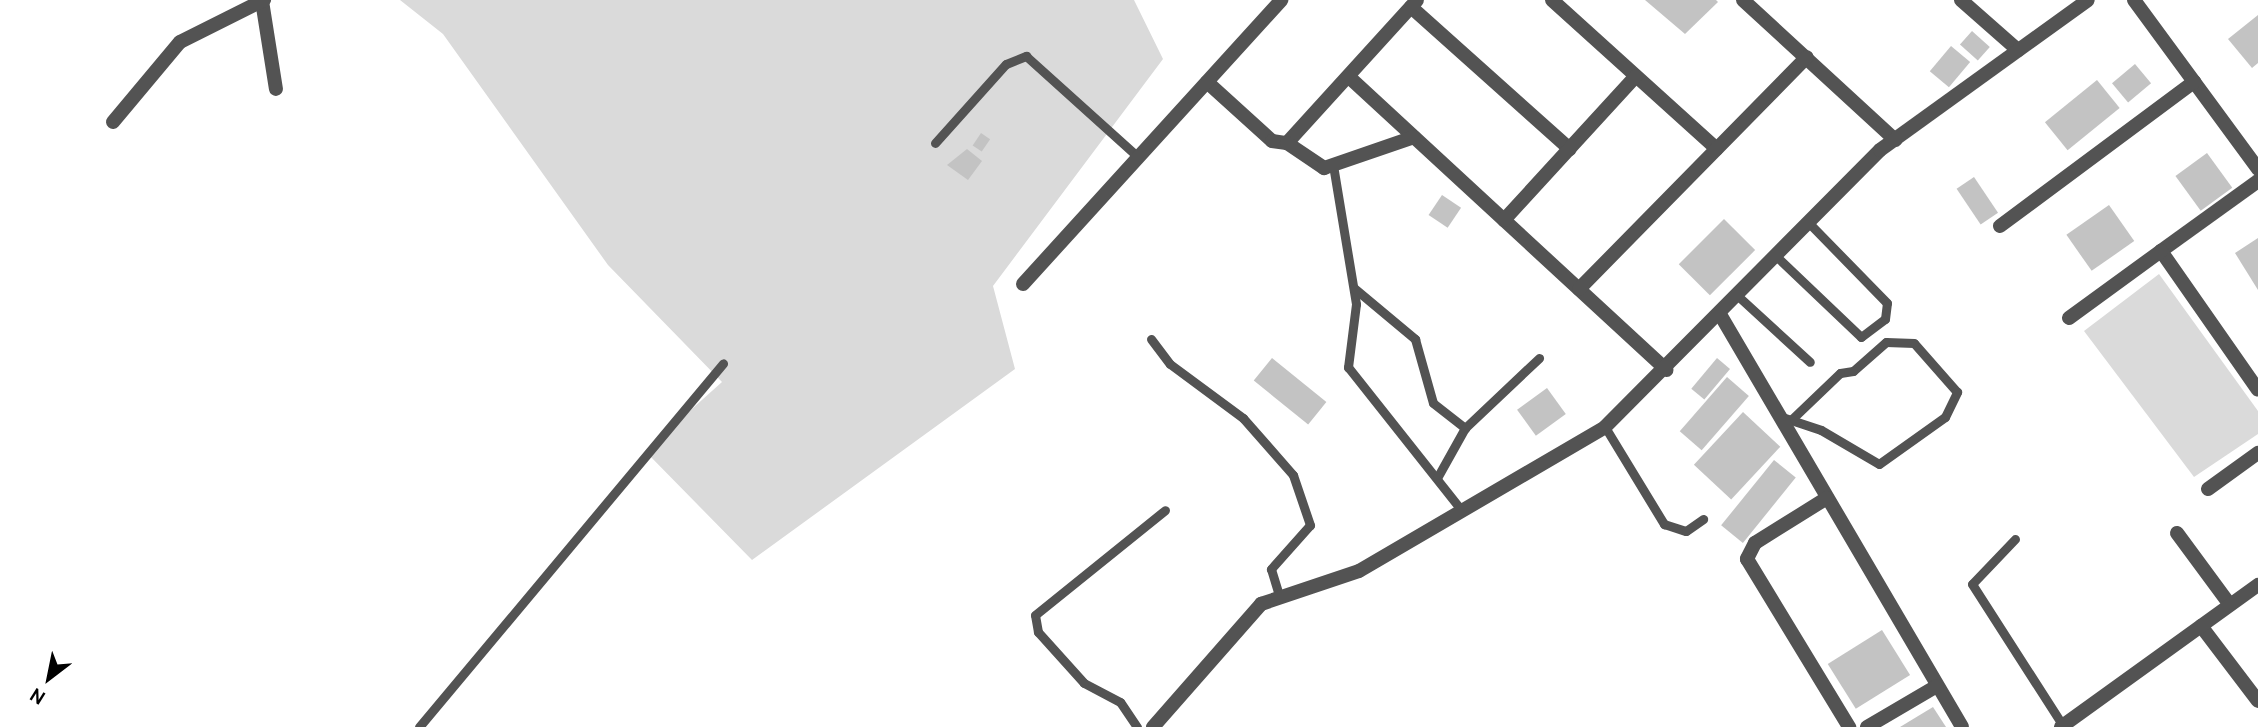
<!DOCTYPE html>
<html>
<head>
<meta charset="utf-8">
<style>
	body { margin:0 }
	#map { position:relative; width:2258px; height:727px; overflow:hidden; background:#fff; font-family:Cabin,sans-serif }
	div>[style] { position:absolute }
	.green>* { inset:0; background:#dadada }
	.building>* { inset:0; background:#c3c3c3; transform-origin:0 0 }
	.service>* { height:9px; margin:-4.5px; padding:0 4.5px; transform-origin:4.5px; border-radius:4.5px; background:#535353 }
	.minor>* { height:14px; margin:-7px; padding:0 7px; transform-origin:7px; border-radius:7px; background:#535353 }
	.tertiary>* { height:14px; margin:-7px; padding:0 7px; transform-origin:7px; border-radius:7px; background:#535353 }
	span { translate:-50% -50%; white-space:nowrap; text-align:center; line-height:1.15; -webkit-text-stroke:5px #fff; paint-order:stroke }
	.north { position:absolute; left:14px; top:643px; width:70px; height:70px; -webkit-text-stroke:5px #fff; paint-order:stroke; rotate:212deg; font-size:19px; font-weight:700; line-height:28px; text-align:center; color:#000 }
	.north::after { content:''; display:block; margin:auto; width:24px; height:32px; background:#000; clip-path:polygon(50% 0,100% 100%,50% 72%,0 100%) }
</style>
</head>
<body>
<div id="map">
	<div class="green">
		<div style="clip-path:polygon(400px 0,1134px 0,1163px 59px,993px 286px,1015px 369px,752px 560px,645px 451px,722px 382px,608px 265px,443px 34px)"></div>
		<div style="clip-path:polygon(2159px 274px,2258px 411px,2258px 434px,2194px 477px,2084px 331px)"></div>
	</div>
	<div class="building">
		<div style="clip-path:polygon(1645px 0,1716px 0,1718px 2px,1685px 34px)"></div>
		<div style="clip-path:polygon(2258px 15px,2258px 63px,2252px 68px,2228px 39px)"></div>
		<div style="left:1972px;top:31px;width:24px;height:18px;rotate:42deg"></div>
		<div style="left:1951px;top:46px;width:25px;height:33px;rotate:40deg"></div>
		<div style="left:2135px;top:64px;width:25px;height:30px;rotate:50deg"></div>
		<div style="left:2097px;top:80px;width:36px;height:67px;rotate:51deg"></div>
		<div style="left:981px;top:133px;width:11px;height:15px;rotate:34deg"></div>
		<div style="clip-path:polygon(967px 149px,982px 161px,968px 180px,947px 165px)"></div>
		<div style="left:2207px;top:153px;width:43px;height:39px;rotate:54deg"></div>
		<div style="left:1974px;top:177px;width:43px;height:21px;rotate:56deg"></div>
		<div style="left:1442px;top:195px;width:23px;height:24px;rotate:34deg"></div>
		<div style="left:2109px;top:205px;width:44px;height:52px;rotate:55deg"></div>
		<div style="left:1724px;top:219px;width:44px;height:64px;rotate:45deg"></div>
		<div style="clip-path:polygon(2258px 238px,2258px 290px,2235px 253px)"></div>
		<div style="left:1272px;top:358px;width:70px;height:29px;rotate:39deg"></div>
		<div style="left:1717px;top:358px;width:17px;height:40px;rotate:40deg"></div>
		<div style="left:1727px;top:377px;width:29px;height:72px;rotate:41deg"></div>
		<div style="left:1547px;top:388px;width:32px;height:37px;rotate:54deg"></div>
		<div style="left:1743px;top:412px;width:51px;height:72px;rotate:43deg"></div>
		<div style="left:1774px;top:460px;width:28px;height:84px;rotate:39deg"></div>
		<div style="left:1882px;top:630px;width:53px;height:64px;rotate:58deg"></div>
		<div style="clip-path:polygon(1933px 707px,1946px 727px,1900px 727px)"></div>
	</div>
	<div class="service">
		<div style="left:935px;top:143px;width:106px;rotate:-48.1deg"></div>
		<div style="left:1006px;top:64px;width:22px;rotate:-22deg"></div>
		<div style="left:1026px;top:56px;width:151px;rotate:42deg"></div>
		<div style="left:1333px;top:165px;width:141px;rotate:80.6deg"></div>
		<div style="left:1356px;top:304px;width:64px;rotate:97.2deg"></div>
		<div style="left:1348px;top:367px;width:184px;rotate:51.6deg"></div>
		<div style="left:1777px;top:257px;width:116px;rotate:43.6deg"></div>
		<div style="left:1861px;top:337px;width:30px;rotate:-37deg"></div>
		<div style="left:1885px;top:319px;width:16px;rotate:-83deg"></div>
		<div style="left:1887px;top:303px;width:112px;rotate:-134.3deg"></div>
		<div style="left:1354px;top:288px;width:80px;rotate:39.9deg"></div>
		<div style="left:1415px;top:339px;width:66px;rotate:74.3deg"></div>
		<div style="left:1433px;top:403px;width:41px;rotate:38deg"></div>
		<div style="left:1739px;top:297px;width:96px;rotate:42.5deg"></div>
		<div style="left:1151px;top:339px;width:31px;rotate:53deg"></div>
		<div style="left:1170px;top:364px;width:91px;rotate:36.5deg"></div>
		<div style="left:1243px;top:418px;width:76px;rotate:48.7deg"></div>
		<div style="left:1293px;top:475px;width:53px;rotate:71.2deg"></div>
		<div style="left:1310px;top:525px;width:59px;rotate:131.6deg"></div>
		<div style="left:1271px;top:569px;width:27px;rotate:73deg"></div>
		<div style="left:1779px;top:416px;width:44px;rotate:18.4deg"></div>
		<div style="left:1821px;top:430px;width:67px;rotate:30.4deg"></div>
		<div style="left:1879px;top:464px;width:81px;rotate:-35.5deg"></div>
		<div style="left:1945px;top:417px;width:28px;rotate:-64deg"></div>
		<div style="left:1957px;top:392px;width:65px;rotate:-131.3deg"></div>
		<div style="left:1914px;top:343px;width:28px;rotate:-178deg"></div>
		<div style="left:1886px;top:342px;width:44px;rotate:138.7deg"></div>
		<div style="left:1853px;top:371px;width:13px;rotate:171deg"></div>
		<div style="left:1840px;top:373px;width:68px;rotate:136.2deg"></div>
		<div style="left:1605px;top:427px;width:114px;rotate:58.7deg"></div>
		<div style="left:1664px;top:524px;width:23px;rotate:18deg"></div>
		<div style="left:1686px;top:531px;width:21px;rotate:-35deg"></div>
		<div style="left:1437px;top:478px;width:57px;rotate:-60.8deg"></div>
		<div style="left:1465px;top:428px;width:102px;rotate:-43.4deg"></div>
		<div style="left:2015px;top:539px;width:62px;rotate:133.7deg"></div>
		<div style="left:1972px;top:584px;width:169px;rotate:57.3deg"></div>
		<div style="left:419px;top:727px;width:474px;rotate:-50.1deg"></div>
		<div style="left:1137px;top:727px;width:30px;rotate:-124deg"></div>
		<div style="left:1120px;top:702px;width:41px;rotate:-152.2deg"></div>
		<div style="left:1084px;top:683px;width:69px;rotate:-132deg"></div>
		<div style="left:1038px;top:632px;width:17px;rotate:-100deg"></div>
		<div style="left:1035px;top:615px;width:167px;rotate:-38.9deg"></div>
	</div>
	<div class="minor">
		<div style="left:1552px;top:0;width:222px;rotate:42.1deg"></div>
		<div style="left:1743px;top:0;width:207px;rotate:42.6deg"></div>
		<div style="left:1961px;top:0;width:76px;rotate:41.3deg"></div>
		<div style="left:2134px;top:0;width:210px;rotate:53.7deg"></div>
		<div style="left:262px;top:1px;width:89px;rotate:81deg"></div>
		<div style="left:1411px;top:7px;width:213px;rotate:41.8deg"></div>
		<div style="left:1349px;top:77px;width:432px;rotate:42.7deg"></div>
		<div style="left:1207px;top:82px;width:88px;rotate:42.2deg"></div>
		<div style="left:1272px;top:141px;width:15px;rotate:8deg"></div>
		<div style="left:1287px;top:143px;width:193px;rotate:-47.7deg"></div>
		<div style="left:113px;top:122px;width:104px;rotate:-50.1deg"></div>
		<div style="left:180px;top:42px;width:94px;rotate:-26.6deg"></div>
		<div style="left:1287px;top:143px;width:45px;rotate:34deg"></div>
		<div style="left:1324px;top:168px;width:95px;rotate:-19deg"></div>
		<div style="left:2258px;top:181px;width:120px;rotate:144.2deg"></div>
		<div style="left:2161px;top:251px;width:169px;rotate:55.1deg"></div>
		<div style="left:1504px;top:220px;width:195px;rotate:-47.5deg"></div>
		<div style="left:2000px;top:226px;width:242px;rotate:-36.6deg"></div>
		<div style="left:1023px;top:284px;width:384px;rotate:-47.7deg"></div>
		<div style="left:1579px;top:289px;width:325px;rotate:-45.5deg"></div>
		<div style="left:1721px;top:316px;width:476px;rotate:59.6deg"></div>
		<div style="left:2069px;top:318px;width:114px;rotate:-36.1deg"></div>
		<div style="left:2208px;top:489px;width:62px;rotate:-35.8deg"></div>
		<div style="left:1827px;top:498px;width:85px;rotate:148deg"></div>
		<div style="left:1755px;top:543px;width:18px;rotate:117deg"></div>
		<div style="left:1747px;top:559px;width:197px;rotate:58.7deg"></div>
		<div style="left:2177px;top:533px;width:89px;rotate:53.6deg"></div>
		<div style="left:2201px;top:626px;width:94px;rotate:52.8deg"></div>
		<div style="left:1867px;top:727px;width:81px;rotate:-30.4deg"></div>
		<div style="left:2061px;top:727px;width:243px;rotate:-35.8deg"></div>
	</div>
	<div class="tertiary">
		<div style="left:1153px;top:727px;width:164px;rotate:-48.7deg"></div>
		<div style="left:1261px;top:604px;width:103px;rotate:-18.6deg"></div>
		<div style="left:1359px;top:571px;width:285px;rotate:-30.3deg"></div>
		<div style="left:1605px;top:427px;width:390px;rotate:-45.2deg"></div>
		<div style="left:1880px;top:150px;width:256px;rotate:-35.8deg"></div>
	</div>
	<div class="north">N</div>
</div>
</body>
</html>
